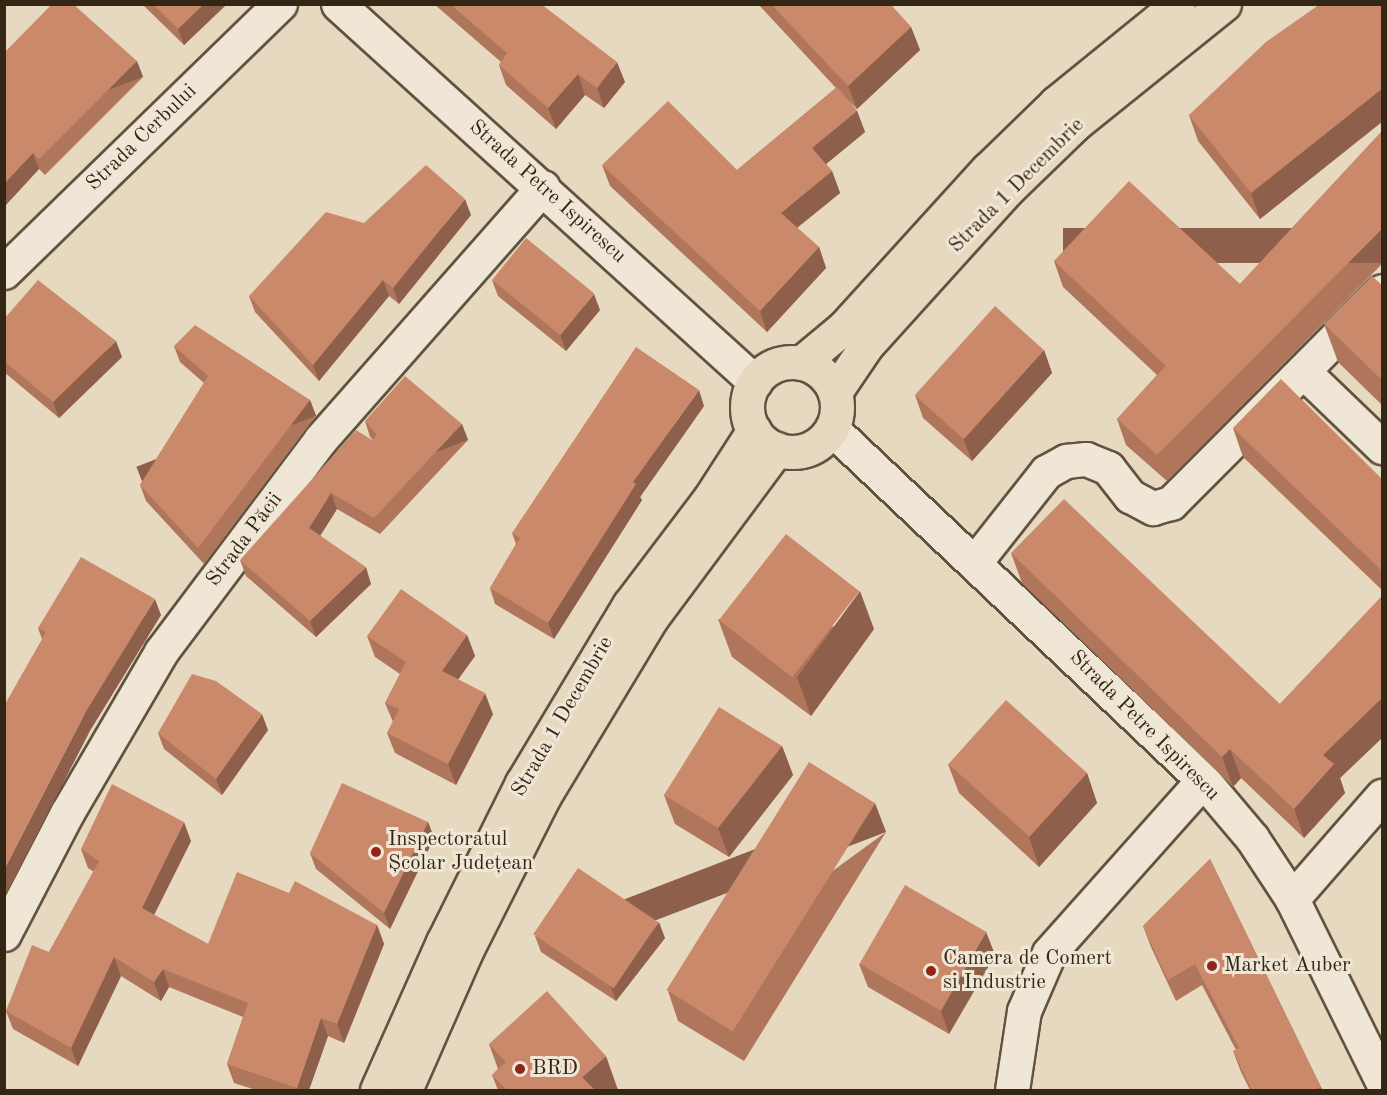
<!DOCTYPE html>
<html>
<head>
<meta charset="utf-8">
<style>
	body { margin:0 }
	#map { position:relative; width:1387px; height:1095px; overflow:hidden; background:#e7d9c0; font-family:"Old Standard TT",serif }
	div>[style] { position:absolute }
	.roads { filter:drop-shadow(2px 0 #615340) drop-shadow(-2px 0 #615340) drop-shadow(0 2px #615340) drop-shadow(0 -2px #615340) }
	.street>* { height:33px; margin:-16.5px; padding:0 16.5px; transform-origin:16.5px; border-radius:16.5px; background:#efe6d6 }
	.secondary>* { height:33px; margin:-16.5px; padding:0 16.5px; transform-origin:16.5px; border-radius:16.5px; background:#efe6d6 }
	.primary>* { height:33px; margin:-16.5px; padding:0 16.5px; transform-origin:16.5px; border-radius:16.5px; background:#e7d9c0 }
	.primary>.ring { margin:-16.5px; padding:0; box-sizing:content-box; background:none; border:33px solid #e7d9c0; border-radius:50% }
	.wall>* { inset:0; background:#af765c }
	.shaded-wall>* { inset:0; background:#8e604b; transform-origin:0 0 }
	.building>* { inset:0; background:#cb896b; transform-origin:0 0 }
	.dots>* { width:16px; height:16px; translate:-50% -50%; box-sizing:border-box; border:3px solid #efe6d6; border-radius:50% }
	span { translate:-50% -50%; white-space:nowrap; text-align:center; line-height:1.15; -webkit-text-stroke:6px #efe6d6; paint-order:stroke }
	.street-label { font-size:21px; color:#342615 }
	.poi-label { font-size:21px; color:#342615 }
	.left { translate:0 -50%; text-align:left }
	.frame { position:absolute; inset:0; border:6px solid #342615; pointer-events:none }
</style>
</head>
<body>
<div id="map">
	<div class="roads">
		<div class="street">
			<div style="left:4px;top:272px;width:385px;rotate:-44.2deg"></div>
			<div style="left:1305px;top:373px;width:107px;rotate:43.9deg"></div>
			<div style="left:975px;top:562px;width:115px;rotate:-51.7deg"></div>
			<div style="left:1046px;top:472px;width:23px;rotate:-29deg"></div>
			<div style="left:1066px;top:461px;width:20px;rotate:-6deg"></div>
			<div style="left:1086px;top:459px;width:24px;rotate:22deg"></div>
			<div style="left:1108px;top:468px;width:36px;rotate:52deg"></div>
			<div style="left:1130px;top:496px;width:26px;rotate:28deg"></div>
			<div style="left:1153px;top:508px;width:19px;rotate:-16deg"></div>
			<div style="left:1171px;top:503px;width:299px;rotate:-45.1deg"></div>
			<div style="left:1292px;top:899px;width:137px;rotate:-48.9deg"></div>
			<div style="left:4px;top:934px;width:136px;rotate:-62.5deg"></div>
			<div style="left:67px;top:813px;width:186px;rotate:-59.7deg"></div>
			<div style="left:161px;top:652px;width:265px;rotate:-53.1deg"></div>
			<div style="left:320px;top:440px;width:337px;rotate:-48.6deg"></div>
			<div style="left:1012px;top:1090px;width:80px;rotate:-81.4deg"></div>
			<div style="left:1024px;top:1011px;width:63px;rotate:-66.7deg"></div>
			<div style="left:1049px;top:953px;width:232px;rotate:-48.3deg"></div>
		</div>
		<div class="secondary">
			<div style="left:338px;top:4px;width:563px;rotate:42.19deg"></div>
			<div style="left:832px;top:429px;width:511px;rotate:43.41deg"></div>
			<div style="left:1203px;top:780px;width:76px;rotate:49.8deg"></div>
			<div style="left:1252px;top:838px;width:73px;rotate:56.7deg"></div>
			<div style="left:1292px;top:899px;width:203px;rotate:63.7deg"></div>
		</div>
		<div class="primary">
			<div class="ring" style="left:747px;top:362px;width:57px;height:57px"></div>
			<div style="left:801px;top:363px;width:56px;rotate:-39.9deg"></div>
			<div style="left:844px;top:327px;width:214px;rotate:-47.7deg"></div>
			<div style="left:988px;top:169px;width:95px;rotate:-44.1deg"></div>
			<div style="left:1056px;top:103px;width:157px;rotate:-39.1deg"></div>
			<div style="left:835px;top:392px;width:55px;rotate:-56deg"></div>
			<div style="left:866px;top:346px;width:212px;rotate:-47.9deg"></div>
			<div style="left:1008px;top:189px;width:93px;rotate:-44.1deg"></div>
			<div style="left:1075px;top:124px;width:191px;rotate:-38.8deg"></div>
			<div style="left:377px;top:1090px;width:162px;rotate:-66deg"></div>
			<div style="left:443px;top:942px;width:178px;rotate:-63.6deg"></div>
			<div style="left:522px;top:783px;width:208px;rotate:-59deg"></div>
			<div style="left:629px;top:605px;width:134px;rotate:-52.9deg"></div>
			<div style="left:710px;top:498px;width:81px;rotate:-57.1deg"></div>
			<div style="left:405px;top:1090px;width:150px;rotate:-66.3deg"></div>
			<div style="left:465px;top:953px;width:176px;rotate:-63.3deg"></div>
			<div style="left:544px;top:796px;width:205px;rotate:-58.9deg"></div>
			<div style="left:650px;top:620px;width:213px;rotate:-53.4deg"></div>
		</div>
	</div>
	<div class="wall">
		<div style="clip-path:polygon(142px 4px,227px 4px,184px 45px)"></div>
		<div style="clip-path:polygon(434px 4px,541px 4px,625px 82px,604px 108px,585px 95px,556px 129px,506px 85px,499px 65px,501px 62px)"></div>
		<div style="clip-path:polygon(758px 4px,890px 4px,911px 27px,920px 50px,857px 109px,848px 100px,857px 111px,865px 132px,826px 164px,832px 171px,840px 193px,797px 228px,819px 247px,826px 268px,767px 332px,610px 186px,602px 165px,737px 170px,836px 88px)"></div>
		<div style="clip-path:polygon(1383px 4px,1383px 121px,1260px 219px,1198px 141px,1189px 115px)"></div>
		<div style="clip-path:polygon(4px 53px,143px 77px,45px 175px,39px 169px,4px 207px)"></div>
		<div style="clip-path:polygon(1383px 130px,1383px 263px,1167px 481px,1126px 445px,1117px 419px,1157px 375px,1063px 287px,1054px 261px,1240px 284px)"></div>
		<div style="clip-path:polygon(471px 215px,399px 304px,389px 296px,319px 381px,255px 312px,249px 296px)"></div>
		<div style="clip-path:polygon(492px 280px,600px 310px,566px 351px,498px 296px)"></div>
		<div style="clip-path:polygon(1383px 286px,1383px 406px,1338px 362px,1324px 324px)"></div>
		<div style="clip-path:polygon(4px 319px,122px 357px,59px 418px,4px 372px)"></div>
		<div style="clip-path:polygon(174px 346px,310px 400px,316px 416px,204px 564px,146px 501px,140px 485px,204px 383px,180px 362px)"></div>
		<div style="clip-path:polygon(1044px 350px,1052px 373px,972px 461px,923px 418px,915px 395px)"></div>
		<div style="clip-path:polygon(704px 406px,640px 497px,642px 500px,554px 639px,495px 604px,490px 588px,516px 544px,512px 533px)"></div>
		<div style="clip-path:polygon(365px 421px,468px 440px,380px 534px,337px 509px,320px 536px,371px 584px,316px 637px,246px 576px,240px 560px,372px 440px,373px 440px,370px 437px)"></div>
		<div style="clip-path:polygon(1233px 428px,1383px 480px,1383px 591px,1243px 457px)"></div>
		<div style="clip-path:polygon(1011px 553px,1280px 704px,1383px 595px,1383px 737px,1340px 778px,1345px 793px,1304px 838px,1241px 778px,1233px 787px,1022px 583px)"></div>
		<div style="clip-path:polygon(161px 615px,91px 729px,42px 639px,38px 628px)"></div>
		<div style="clip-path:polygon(718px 619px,874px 629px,811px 716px,732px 657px)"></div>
		<div style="clip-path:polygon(467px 635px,475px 656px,458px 679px,493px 714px,456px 785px,395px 753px,387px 733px,393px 722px,385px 703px,400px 674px,375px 657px,367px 636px)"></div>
		<div style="clip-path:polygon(268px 730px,222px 795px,164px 749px,158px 733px)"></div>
		<div style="clip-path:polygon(782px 746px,793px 775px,729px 857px,675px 824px,664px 795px)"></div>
		<div style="clip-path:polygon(948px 764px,1087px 773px,1097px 803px,1039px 867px,959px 793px)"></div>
		<div style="clip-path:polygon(428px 822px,434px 838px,390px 929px,316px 869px,310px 853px)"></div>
		<div style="clip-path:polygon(886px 832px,744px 1061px,678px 1021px,668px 991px)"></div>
		<div style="clip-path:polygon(191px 841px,154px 915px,208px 944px,289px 893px,377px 925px,384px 944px,344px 1043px,328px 1036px,309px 1090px,256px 1090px,234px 1083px,227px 1064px,243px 1017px,169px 987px,161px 1001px,121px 976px,78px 1066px,13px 1029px,6px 1011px,49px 952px,94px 872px,88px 868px,81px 849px)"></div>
		<div style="clip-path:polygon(1210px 859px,1321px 1087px,1323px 1090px,1250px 1090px,1241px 1072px,1233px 1051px,1236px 1050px,1202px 985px,1176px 1001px,1151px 947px,1143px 926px)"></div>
		<div style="clip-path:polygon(986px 932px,995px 955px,949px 1034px,868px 987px,859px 964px)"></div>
		<div style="clip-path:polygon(535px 936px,665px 938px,616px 1001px,541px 952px)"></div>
		<div style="clip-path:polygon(489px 1044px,618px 1090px,498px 1090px,492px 1075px,498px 1069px)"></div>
	</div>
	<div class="shaded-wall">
		<div style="clip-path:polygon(204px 4px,227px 4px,184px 45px,178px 29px)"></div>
		<div style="clip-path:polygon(911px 27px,920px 50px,857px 109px,848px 86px)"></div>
		<div style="left:137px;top:61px;width:17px;height:139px;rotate:69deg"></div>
		<div style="clip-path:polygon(617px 62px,625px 82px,604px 108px,597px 88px)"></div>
		<div style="clip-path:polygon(578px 74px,585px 95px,556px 129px,548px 108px)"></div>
		<div style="clip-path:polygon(1383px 88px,1383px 121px,1260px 219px,1251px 193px)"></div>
		<div style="clip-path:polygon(857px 111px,865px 132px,820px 169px,812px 148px)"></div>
		<div style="clip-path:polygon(33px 153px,39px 169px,4px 207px,4px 184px)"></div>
		<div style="clip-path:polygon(832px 171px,840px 193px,788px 235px,781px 213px)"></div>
		<div style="clip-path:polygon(465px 199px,471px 215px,399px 304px,393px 288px)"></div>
		<div style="left:1383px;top:228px;width:35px;height:320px;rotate:90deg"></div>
		<div style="clip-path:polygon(819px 247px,826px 268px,767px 332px,760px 311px)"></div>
		<div style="clip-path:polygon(383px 280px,389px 296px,319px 381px,313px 365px)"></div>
		<div style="clip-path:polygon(594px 294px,600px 310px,566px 351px,560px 335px)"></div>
		<div style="clip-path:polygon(116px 341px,122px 357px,59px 418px,53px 402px)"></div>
		<div style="clip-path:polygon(1044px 350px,1052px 373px,972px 461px,963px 438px)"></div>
		<div style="clip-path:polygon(699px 390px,704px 406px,640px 497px,642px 500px,554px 639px,548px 623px,633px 482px)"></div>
		<div style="left:310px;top:400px;width:17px;height:186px;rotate:69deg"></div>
		<div style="left:462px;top:424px;width:17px;height:129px;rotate:69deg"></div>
		<div style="clip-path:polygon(331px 493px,337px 509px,315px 544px,309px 528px)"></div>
		<div style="clip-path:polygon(366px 567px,371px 584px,316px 637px,310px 621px)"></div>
		<div style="clip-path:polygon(860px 591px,874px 629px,811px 716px,797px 677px)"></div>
		<div style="clip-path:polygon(155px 599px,161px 615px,91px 729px,4px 898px,4px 870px,85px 713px)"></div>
		<div style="clip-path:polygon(467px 635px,475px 656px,450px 691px,442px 671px)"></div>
		<div style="clip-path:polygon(485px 693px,493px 714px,456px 785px,448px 764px)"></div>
		<div style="clip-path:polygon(1383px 697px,1383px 737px,1340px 778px,1345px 793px,1304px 838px,1294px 809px,1323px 755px)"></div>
		<div style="clip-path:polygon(262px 714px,268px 730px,222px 795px,216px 779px)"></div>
		<div style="clip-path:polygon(782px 746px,793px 775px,729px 857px,718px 828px)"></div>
		<div style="clip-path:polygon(1230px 749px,1241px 778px,1233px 787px,1222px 757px)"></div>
		<div style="clip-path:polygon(1087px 773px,1097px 803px,1039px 867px,1029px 837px)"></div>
		<div style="left:875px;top:803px;width:31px;height:269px;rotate:69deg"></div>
		<div style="clip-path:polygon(184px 822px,191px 841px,148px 927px,142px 908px)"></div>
		<div style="clip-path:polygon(428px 822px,434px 838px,390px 929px,384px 913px)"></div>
		<div style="clip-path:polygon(659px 922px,665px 938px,616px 1001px,610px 985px)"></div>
		<div style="clip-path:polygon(377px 925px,384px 944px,344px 1043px,337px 1024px)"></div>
		<div style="clip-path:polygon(986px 932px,995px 955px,949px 1034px,941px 1011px)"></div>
		<div style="clip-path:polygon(114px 957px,121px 976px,78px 1066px,71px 1048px)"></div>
		<div style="clip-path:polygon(163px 969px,169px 987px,161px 1001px,154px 982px)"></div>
		<div style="clip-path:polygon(321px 1018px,328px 1036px,309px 1090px,298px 1090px,297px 1088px)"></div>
		<div style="clip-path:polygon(606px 1056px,618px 1090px,587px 1090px,582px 1077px)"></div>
	</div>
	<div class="building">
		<div style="clip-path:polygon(52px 4px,73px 4px,137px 61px,39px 159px,33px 153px,4px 184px,4px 53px)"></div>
		<div style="clip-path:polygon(153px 4px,204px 4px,178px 29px)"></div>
		<div style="clip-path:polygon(450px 4px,541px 4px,617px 62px,597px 88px,578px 74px,548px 108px,499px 65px,507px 53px)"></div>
		<div style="clip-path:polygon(771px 4px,890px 4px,911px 27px,848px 86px)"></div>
		<div style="clip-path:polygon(1320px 4px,1383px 4px,1383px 88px,1251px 193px,1189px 115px,1266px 42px)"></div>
		<div style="clip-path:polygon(837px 87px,857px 111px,812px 148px,832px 171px,781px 213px,819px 247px,760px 311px,602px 165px,668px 101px,737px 170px)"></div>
		<div style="clip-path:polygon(1383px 130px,1383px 228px,1157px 455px,1117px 419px,1166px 366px,1054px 261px,1129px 181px,1240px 284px)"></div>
		<div style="clip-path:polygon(426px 165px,465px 199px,393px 288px,383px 280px,313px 365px,249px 296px,326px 212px,364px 223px)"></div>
		<div style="left:526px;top:238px;width:88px;height:54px;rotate:39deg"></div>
		<div style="clip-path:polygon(1372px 276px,1383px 286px,1383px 381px,1324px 324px)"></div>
		<div style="clip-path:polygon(38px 280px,116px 341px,53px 402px,4px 361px,4px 319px)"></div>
		<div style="left:995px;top:306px;width:66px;height:120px;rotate:42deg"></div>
		<div style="clip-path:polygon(195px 325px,310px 400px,198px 548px,140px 485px,208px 376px,174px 346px)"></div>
		<div style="clip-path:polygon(636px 347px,699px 390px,633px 482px,636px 484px,548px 623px,490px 588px,520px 538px,512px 533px)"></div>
		<div style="clip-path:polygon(405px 376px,462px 424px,374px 518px,331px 493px,309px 528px,366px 567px,310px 621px,240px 560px,356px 430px,372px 440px,377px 435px,365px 421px)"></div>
		<div style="clip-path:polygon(1281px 379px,1383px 480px,1383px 572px,1233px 428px)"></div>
		<div style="clip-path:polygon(1064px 499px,1280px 704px,1383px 595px,1383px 697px,1323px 755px,1334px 764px,1294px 809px,1230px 749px,1222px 757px,1011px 553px)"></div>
		<div style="left:786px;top:534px;width:93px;height:109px;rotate:38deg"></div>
		<div style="clip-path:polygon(81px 557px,155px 599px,85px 713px,4px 870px,4px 706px,46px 632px,38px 628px)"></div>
		<div style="clip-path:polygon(401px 589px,467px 635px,442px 671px,485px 693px,448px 764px,387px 733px,399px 709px,385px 703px,406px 662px,367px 636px)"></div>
		<div style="clip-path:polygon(192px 674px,216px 681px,262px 714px,216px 779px,158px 733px)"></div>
		<div style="left:1006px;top:700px;width:109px;height:86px;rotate:42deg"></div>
		<div style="clip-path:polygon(719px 707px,782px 746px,718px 828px,664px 795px)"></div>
		<div style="left:809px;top:762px;width:78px;height:269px;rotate:32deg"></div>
		<div style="clip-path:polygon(342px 783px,428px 822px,384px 913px,310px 853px)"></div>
		<div style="clip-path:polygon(112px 784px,184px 822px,142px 908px,208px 944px,237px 872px,289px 893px,295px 881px,377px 925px,337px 1024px,321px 1018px,297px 1088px,227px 1064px,248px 1003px,163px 969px,154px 982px,114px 957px,71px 1048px,6px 1011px,32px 945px,49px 952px,99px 861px,81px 849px)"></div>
		<div style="clip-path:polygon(1210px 859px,1321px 1087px,1314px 1090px,1252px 1090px,1233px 1051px,1239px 1048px,1195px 964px,1168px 980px,1143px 926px)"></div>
		<div style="left:578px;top:868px;width:97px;height:80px;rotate:34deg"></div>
		<div style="left:905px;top:885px;width:94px;height:91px;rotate:30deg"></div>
		<div style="clip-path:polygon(547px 991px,606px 1056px,582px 1077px,595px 1090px,507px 1090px,492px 1075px,506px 1062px,489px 1044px)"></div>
	</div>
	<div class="dots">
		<div style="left:376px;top:852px;background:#8f2418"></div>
		<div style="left:1212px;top:966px;background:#8f2418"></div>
		<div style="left:931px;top:971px;background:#8f2418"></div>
		<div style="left:520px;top:1069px;background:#8f2418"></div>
	</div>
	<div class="street-label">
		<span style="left:142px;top:138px;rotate:-44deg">Strada Cerbului</span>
		<span style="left:1017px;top:186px;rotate:-45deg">Strada 1 Decembrie</span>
		<span style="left:547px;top:192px;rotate:42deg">Strada Petre Ispirescu</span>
		<span style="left:245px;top:540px;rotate:-53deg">Strada Păcii</span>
		<span style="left:563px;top:717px;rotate:-60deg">Strada 1 Decembrie</span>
		<span style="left:1144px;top:726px;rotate:45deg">Strada Petre Ispirescu</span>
	</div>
	<div class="poi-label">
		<span class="left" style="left:388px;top:852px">Inspectoratul<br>Școlar Județean</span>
		<span class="left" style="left:943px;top:971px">Camera de Comert<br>si Industrie</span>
		<span class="left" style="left:1224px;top:966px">Market Auber</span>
		<span class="left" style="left:532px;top:1069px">BRD</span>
	</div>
	<div class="frame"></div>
</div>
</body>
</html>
